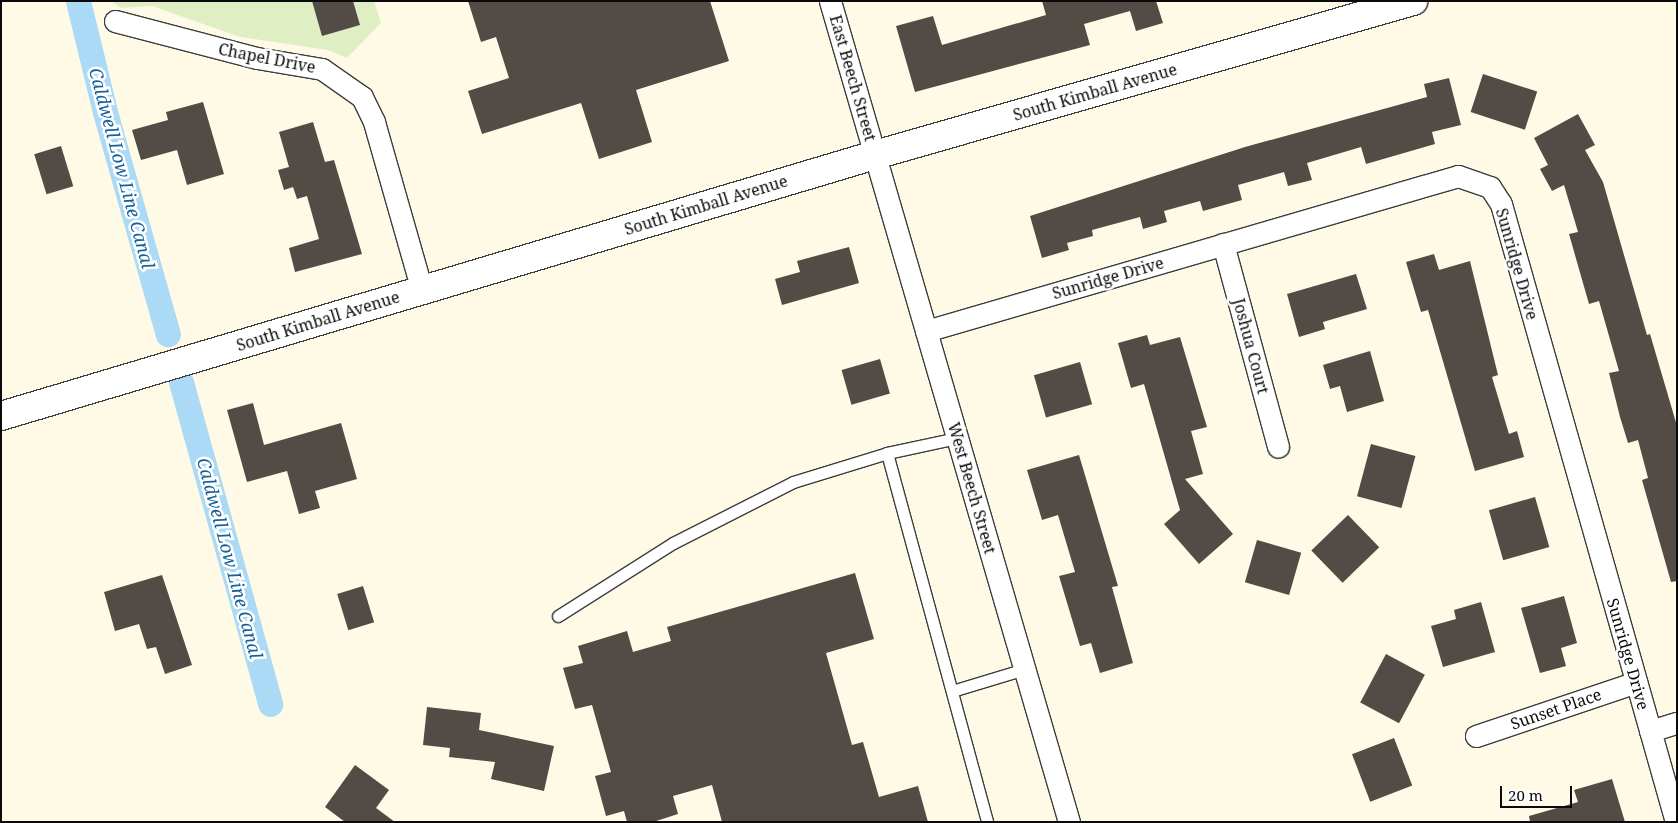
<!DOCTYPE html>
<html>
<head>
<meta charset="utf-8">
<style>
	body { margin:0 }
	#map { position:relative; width:1678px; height:823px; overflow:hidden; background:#fffae6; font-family:"Noto Serif",serif }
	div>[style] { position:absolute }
	.pitch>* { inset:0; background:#e0efc3 }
	.canal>* { height:25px; margin:-12.5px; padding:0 12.5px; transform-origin:12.5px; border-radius:12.5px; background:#abdaf6 }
	.building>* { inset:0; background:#524b46; transform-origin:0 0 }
	.roads { filter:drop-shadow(1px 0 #3d3d3d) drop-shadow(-1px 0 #3d3d3d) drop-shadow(0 1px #3d3d3d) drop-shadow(0 -1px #3d3d3d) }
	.service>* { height:11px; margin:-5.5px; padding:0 5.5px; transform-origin:5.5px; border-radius:5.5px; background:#fff }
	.minor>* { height:21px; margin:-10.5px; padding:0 10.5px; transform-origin:10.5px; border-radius:10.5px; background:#fff }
	.tertiary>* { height:28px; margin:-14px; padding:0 14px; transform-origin:14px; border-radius:14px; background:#fff }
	span { translate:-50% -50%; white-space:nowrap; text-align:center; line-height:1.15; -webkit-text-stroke:5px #fff; paint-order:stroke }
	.street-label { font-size:16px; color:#0a0a0a }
	.water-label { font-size:18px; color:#156099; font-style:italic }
	.frame { position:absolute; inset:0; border:2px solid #0a0a0a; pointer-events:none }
	.scale { position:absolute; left:1500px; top:786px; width:72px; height:22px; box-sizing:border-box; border:2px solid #0a0a0a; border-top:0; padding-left:6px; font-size:15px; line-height:18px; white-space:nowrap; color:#0a0a0a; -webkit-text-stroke:4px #fff; paint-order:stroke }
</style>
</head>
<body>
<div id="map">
	<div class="pitch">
		<div style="clip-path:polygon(111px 1px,374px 1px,381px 23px,347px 58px,328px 50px,240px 37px,152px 6px,121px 8px)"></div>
	</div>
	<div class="canal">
		<div style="left:78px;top:1px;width:114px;rotate:76.3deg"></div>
		<div style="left:105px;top:112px;width:231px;rotate:74.2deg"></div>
		<div style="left:181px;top:382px;width:334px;rotate:74.5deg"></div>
	</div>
	<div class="building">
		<div style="clip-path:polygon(312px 1px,353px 1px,360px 25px,322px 36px)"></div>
		<div style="clip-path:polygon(468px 1px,710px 1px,729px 61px,636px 90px,652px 142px,599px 159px,581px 103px,482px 134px,468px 91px,509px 78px,496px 37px,481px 42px)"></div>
		<div style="clip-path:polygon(1042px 1px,1156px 1px,1163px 23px,1136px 31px,1130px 11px,1084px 24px,1090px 45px,915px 92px,896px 26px,933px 16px,942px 45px,1046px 15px)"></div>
		<div style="left:1483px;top:74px;width:57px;height:40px;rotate:18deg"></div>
		<div style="clip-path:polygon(1449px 78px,1461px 125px,1432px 132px,1435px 144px,1366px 164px,1361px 147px,1307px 163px,1312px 180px,1288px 186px,1284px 172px,1238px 185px,1242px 200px,1203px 211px,1200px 201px,1164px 211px,1167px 222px,1143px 229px,1140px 217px,1092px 230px,1093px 236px,1067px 243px,1069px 250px,1042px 258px,1030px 216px,1245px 147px,1427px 97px,1424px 84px)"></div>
		<div style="clip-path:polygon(203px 102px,224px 174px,187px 185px,177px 150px,141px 160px,132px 130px,168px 120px,166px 112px)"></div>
		<div style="clip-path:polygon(1578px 114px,1595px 145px,1585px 150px,1603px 182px,1647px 335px,1650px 334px,1677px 426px,1677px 581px,1671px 582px,1642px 480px,1648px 478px,1638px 440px,1628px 443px,1620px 417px,1609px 373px,1619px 371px,1599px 301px,1589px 304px,1569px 234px,1578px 232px,1564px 185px,1552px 191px,1540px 169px,1548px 165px,1534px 138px)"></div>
		<div style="clip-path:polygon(313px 122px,325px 162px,334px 160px,362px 254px,295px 272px,289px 248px,319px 239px,307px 196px,297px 199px,293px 187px,284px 190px,278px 170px,289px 167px,279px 132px)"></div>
		<div style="left:61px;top:146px;width:42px;height:28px;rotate:73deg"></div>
		<div style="clip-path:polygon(849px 247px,859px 283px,782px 305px,775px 279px,800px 272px,797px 261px)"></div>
		<div style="clip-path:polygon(1434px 254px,1439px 270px,1470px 261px,1498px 375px,1492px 377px,1509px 434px,1517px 431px,1524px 457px,1475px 471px,1428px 310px,1421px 312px,1406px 262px)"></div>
		<div style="clip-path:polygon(1356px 274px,1367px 309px,1323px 322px,1325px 329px,1299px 337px,1287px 294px)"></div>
		<div style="clip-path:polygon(1147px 335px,1150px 345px,1180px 337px,1207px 427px,1191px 431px,1203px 474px,1185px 479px,1233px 534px,1199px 564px,1164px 524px,1180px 510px,1144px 384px,1131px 388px,1118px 343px)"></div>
		<div style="clip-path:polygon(1370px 351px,1384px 401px,1347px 412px,1340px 386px,1330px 389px,1323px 365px)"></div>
		<div style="left:880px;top:359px;width:36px;height:40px;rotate:74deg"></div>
		<div style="left:1080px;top:362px;width:44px;height:48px;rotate:74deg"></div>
		<div style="clip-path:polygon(253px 403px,264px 445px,341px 423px,357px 479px,315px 491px,320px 508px,299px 514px,287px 471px,247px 482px,227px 410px)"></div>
		<div style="left:1371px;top:444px;width:46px;height:54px;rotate:15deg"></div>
		<div style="clip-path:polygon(1079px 455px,1118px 586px,1112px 587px,1133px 663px,1100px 673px,1091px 643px,1080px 646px,1059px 576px,1075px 572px,1058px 515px,1042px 520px,1027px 470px)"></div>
		<div style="left:1535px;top:497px;width:52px;height:48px;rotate:74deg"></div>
		<div style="left:1348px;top:515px;width:45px;height:51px;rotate:46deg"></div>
		<div style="left:1257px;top:540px;width:46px;height:44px;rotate:16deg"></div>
		<div style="clip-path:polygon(855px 573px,874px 639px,826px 653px,852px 745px,863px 742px,879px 797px,918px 786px,928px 822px,722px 822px,712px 785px,673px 796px,678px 814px,653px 822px,627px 822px,624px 811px,606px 816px,595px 776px,611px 772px,592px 705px,575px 709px,563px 668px,583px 663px,578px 646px,627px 631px,633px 652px,671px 641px,667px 627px)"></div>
		<div style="clip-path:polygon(162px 575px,192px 665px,165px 674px,156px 647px,147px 649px,139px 624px,115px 631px,104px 592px)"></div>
		<div style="left:363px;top:586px;width:38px;height:27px;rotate:73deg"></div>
		<div style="clip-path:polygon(1564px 596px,1577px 643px,1561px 648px,1566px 666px,1540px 673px,1521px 608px)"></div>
		<div style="clip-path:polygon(1481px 602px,1495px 652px,1443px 667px,1431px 626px,1456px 619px,1454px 610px)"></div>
		<div style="left:1386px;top:654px;width:44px;height:55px;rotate:28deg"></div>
		<div style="clip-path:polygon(427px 707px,481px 713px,479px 730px,554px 746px,544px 791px,491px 779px,495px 762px,449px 757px,450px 748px,423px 745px)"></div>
		<div style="left:1394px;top:738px;width:51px;height:45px;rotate:69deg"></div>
		<div style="clip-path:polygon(355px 765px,389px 790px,376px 808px,395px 822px,345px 822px,325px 807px)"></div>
		<div style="clip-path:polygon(1612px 779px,1625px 822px,1530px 822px,1529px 816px,1578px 802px,1574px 790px)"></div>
	</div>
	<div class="roads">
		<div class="service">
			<div style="left:887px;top:453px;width:382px;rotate:74.8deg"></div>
			<div style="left:558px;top:616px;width:136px;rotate:-32.4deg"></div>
			<div style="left:673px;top:543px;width:135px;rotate:-26.9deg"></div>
			<div style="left:793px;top:482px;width:98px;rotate:-17.1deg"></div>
			<div style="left:887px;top:453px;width:72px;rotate:-12.1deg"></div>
			<div style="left:952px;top:691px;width:76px;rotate:-16.8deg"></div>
		</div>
		<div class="minor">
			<div style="left:830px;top:1px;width:855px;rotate:73.77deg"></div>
			<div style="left:115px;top:21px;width:147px;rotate:14.6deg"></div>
			<div style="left:257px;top:58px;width:66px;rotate:9.6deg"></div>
			<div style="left:322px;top:69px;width:49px;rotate:35deg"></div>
			<div style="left:362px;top:97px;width:28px;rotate:64deg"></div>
			<div style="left:374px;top:122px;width:175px;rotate:74.1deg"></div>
			<div style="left:1223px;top:244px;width:210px;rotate:74.8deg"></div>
			<div style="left:926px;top:331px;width:554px;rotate:-16.24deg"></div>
			<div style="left:1458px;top:176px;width:34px;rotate:19deg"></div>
			<div style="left:1490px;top:187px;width:20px;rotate:57deg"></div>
			<div style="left:1501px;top:204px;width:642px;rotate:74.19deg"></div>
			<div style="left:1650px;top:731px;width:28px;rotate:-17deg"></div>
			<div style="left:1476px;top:736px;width:169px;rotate:-18.6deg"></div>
		</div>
		<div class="tertiary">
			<div style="left:1px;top:416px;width:912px;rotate:-16.63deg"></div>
			<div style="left:875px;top:155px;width:560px;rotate:-15.97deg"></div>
		</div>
	</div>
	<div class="street-label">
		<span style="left:267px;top:58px;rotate:11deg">Chapel Drive</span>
		<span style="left:853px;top:78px;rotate:74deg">East Beech Street</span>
		<span style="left:1095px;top:92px;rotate:-16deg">South Kimball Avenue</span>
		<span style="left:706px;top:205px;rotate:-17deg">South Kimball Avenue</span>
		<span style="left:1517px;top:264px;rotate:74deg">Sunridge Drive</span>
		<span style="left:1108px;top:278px;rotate:-16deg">Sunridge Drive</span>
		<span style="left:318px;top:321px;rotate:-17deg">South Kimball Avenue</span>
		<span style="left:1251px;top:346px;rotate:75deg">Joshua Court</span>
		<span style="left:972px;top:488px;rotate:74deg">West Beech Street</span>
		<span style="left:1628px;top:654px;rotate:74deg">Sunridge Drive</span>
		<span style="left:1556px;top:709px;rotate:-19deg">Sunset Place</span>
	</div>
	<div class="water-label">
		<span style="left:122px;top:168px;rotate:75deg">Caldwell Low Line Canal</span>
		<span style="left:230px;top:558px;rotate:75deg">Caldwell Low Line Canal</span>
	</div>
	<div class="frame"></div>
	<div class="scale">20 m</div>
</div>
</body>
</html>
